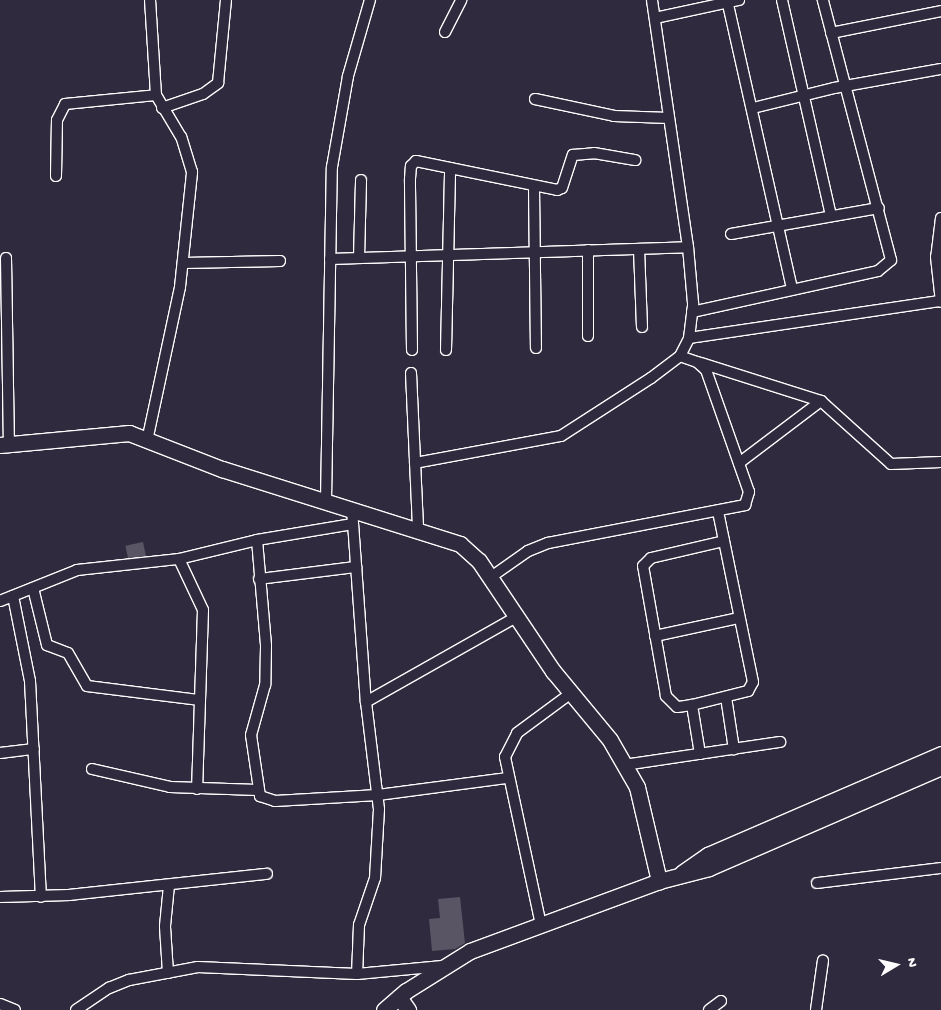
<!DOCTYPE html>
<html>
<head>
<meta charset="utf-8">
<style>
	body { margin:0 }
	#map { position:relative; width:941px; height:1010px; overflow:hidden; background:#2f2a3d; font-family:"Gochi Hand",sans-serif }
	div>[style] { position:absolute }
	.building>* { inset:0; background:#595564; transform-origin:0 0 }
	.roads { filter:drop-shadow(1px 0 #fff) drop-shadow(-1px 0 #fff) drop-shadow(0 1px #fff) drop-shadow(0 -1px #fff) }
	.street>* { height:10px; margin:-5px; padding:0 5px; transform-origin:5px; border-radius:5px; background:#2f2a3d }
	.secondary>* { height:15px; margin:-7.5px; padding:0 7.5px; transform-origin:7.5px; border-radius:7.5px; background:#2f2a3d }
	span { translate:-50% -50%; white-space:nowrap; text-align:center; line-height:1.15; -webkit-text-stroke:4px #2f2a3d; paint-order:stroke }
	.north { position:absolute; left:871px; top:940px; width:50px; height:50px; -webkit-text-stroke:4px #2f2a3d; paint-order:stroke; rotate:81deg; font-size:14px; font-weight:700; line-height:20px; text-align:center; color:#fff }
	.north::after { content:''; display:block; margin:auto; width:18px; height:22px; background:#fff; clip-path:polygon(50% 0,100% 100%,50% 72%,0 100%) }
</style>
</head>
<body>
<div id="map">
	<div class="building">
		<div style="left:143px;top:542px;width:14px;height:18px;rotate:78deg"></div>
		<div style="clip-path:polygon(460px 897px,465px 943px,455px 949px,432px 951px,429px 919px,440px 918px,438px 899px)"></div>
	</div>
	<div class="roads">
		<div class="street">
			<div style="left:727px;top:0;width:295px;rotate:77.3deg"></div>
			<div style="left:782px;top:0;width:221px;rotate:77.2deg"></div>
			<div style="left:655px;top:18px;width:86px;rotate:-12.1deg"></div>
			<div style="left:445px;top:32px;width:36px;rotate:-63deg"></div>
			<div style="left:831px;top:33px;width:112px;rotate:-11.3deg"></div>
			<div style="left:535px;top:99px;width:81px;rotate:12.1deg"></div>
			<div style="left:614px;top:116px;width:55px;rotate:2.1deg"></div>
			<div style="left:162px;top:108px;width:43px;rotate:-18.9deg"></div>
			<div style="left:203px;top:94px;width:19px;rotate:-36deg"></div>
			<div style="left:218px;top:83px;width:83px;rotate:-84.5deg"></div>
			<div style="left:753px;top:108px;width:83px;rotate:-13.9deg"></div>
			<div style="left:834px;top:88px;width:109px;rotate:-10.1deg"></div>
			<div style="left:56px;top:176px;width:56px;rotate:-89deg"></div>
			<div style="left:57px;top:120px;width:18px;rotate:-63deg"></div>
			<div style="left:65px;top:104px;width:91px;rotate:-5.6deg"></div>
			<div style="left:534px;top:188px;width:160px;rotate:89.3deg"></div>
			<div style="left:941px;top:218px;width:39px;rotate:97deg"></div>
			<div style="left:936px;top:257px;width:45px;rotate:83.7deg"></div>
			<div style="left:731px;top:234px;width:150px;rotate:-10deg"></div>
			<div style="left:639px;top:249px;width:78px;rotate:87.8deg"></div>
			<div style="left:6px;top:258px;width:186px;rotate:89.1deg"></div>
			<div style="left:359px;top:258px;width:78px;rotate:-88.5deg"></div>
			<div style="left:330px;top:259px;width:358px;rotate:-1.9deg"></div>
			<div style="left:183px;top:263px;width:97px;rotate:-1.2deg"></div>
			<div style="left:692px;top:312px;width:190px;rotate:-12.4deg"></div>
			<div style="left:878px;top:271px;width:17px;rotate:-40deg"></div>
			<div style="left:891px;top:260px;width:269px;rotate:-104.7deg"></div>
			<div style="left:588px;top:336px;width:86px;rotate:-90deg"></div>
			<div style="left:689px;top:338px;width:255px;rotate:-8.4deg"></div>
			<div style="left:412px;top:350px;width:171px;rotate:-90.7deg"></div>
			<div style="left:410px;top:179px;width:13px;rotate:-86deg"></div>
			<div style="left:411px;top:166px;width:7px;rotate:-45deg"></div>
			<div style="left:416px;top:161px;width:144px;rotate:11.6deg"></div>
			<div style="left:557px;top:190px;width:5px;rotate:-22deg"></div>
			<div style="left:562px;top:188px;width:35px;rotate:-72deg"></div>
			<div style="left:573px;top:155px;width:21px;rotate:-5deg"></div>
			<div style="left:594px;top:153px;width:42px;rotate:9.7deg"></div>
			<div style="left:446px;top:350px;width:182px;rotate:-88.7deg"></div>
			<div style="left:701px;top:363px;width:126px;rotate:17.6deg"></div>
			<div style="left:821px;top:401px;width:94px;rotate:42deg"></div>
			<div style="left:891px;top:464px;width:50px;rotate:-2.3deg"></div>
			<div style="left:411px;top:373px;width:156px;rotate:87.4deg"></div>
			<div style="left:147px;top:441px;width:157px;rotate:-77.9deg"></div>
			<div style="left:180px;top:287px;width:116px;rotate:-84deg"></div>
			<div style="left:192px;top:172px;width:37px;rotate:-107deg"></div>
			<div style="left:181px;top:137px;width:49px;rotate:-120.8deg"></div>
			<div style="left:156px;top:95px;width:95px;rotate:-93.6deg"></div>
			<div style="left:415px;top:463px;width:148px;rotate:-10.5deg"></div>
			<div style="left:561px;top:436px;width:107px;rotate:-32.8deg"></div>
			<div style="left:651px;top:378px;width:36px;rotate:-37deg"></div>
			<div style="left:680px;top:356px;width:20px;rotate:-63deg"></div>
			<div style="left:689px;top:338px;width:35px;rotate:-83deg"></div>
			<div style="left:693px;top:303px;width:56px;rotate:-95.1deg"></div>
			<div style="left:688px;top:247px;width:250px;rotate:-98.3deg"></div>
			<div style="left:739px;top:463px;width:103px;rotate:-37.1deg"></div>
			<div style="left:326px;top:501px;width:334px;rotate:-89deg"></div>
			<div style="left:332px;top:167px;width:92px;rotate:-80deg"></div>
			<div style="left:348px;top:76px;width:79px;rotate:-73.9deg"></div>
			<div style="left:352px;top:509px;width:194px;rotate:85.9deg"></div>
			<div style="left:366px;top:702px;width:108px;rotate:83.1deg"></div>
			<div style="left:379px;top:809px;width:69px;rotate:93.3deg"></div>
			<div style="left:375px;top:878px;width:50px;rotate:108.8deg"></div>
			<div style="left:359px;top:925px;width:49px;rotate:92.3deg"></div>
			<div style="left:257px;top:540px;width:106px;rotate:85.1deg"></div>
			<div style="left:266px;top:646px;width:39px;rotate:91deg"></div>
			<div style="left:265px;top:685px;width:52px;rotate:105.6deg"></div>
			<div style="left:251px;top:735px;width:62px;rotate:81.6deg"></div>
			<div style="left:260px;top:796px;width:16px;rotate:18deg"></div>
			<div style="left:275px;top:801px;width:103px;rotate:-3.3deg"></div>
			<div style="left:378px;top:795px;width:131px;rotate:-7.5deg"></div>
			<div style="left:179px;top:559px;width:56px;rotate:64.8deg"></div>
			<div style="left:203px;top:610px;width:179px;rotate:91.9deg"></div>
			<div style="left:491px;top:577px;width:45px;rotate:-35.1deg"></div>
			<div style="left:528px;top:551px;width:22px;rotate:-22deg"></div>
			<div style="left:548px;top:543px;width:201px;rotate:-10.9deg"></div>
			<div style="left:745px;top:505px;width:14px;rotate:-73deg"></div>
			<div style="left:749px;top:492px;width:129px;rotate:-109.4deg"></div>
			<div style="left:706px;top:370px;width:12px;rotate:-138deg"></div>
			<div style="left:697px;top:362px;width:18px;rotate:-161deg"></div>
			<div style="left:259px;top:579px;width:98px;rotate:-7.1deg"></div>
			<div style="left:33px;top:588px;width:59px;rotate:76.2deg"></div>
			<div style="left:47px;top:645px;width:22px;rotate:21deg"></div>
			<div style="left:68px;top:653px;width:38px;rotate:60deg"></div>
			<div style="left:87px;top:686px;width:114px;rotate:7.1deg"></div>
			<div style="left:13px;top:596px;width:87px;rotate:78.7deg"></div>
			<div style="left:30px;top:681px;width:216px;rotate:87.1deg"></div>
			<div style="left:0;top:601px;width:83px;rotate:-21.9deg"></div>
			<div style="left:77px;top:570px;width:103px;rotate:-6.2deg"></div>
			<div style="left:179px;top:559px;width:80px;rotate:-13.7deg"></div>
			<div style="left:257px;top:540px;width:97px;rotate:-9.5deg"></div>
			<div style="left:655px;top:636px;width:86px;rotate:-12.1deg"></div>
			<div style="left:726px;top:697px;width:53px;rotate:81.3deg"></div>
			<div style="left:366px;top:702px;width:175px;rotate:-29.5deg"></div>
			<div style="left:692px;top:705px;width:15px;rotate:172deg"></div>
			<div style="left:677px;top:707px;width:16px;rotate:-135deg"></div>
			<div style="left:666px;top:696px;width:132px;rotate:-100deg"></div>
			<div style="left:643px;top:566px;width:11px;rotate:-45deg"></div>
			<div style="left:651px;top:558px;width:75px;rotate:-13.1deg"></div>
			<div style="left:0;top:753px;width:34px;rotate:-7deg"></div>
			<div style="left:700px;top:754px;width:50px;rotate:-99.3deg"></div>
			<div style="left:692px;top:705px;width:58px;rotate:-14deg"></div>
			<div style="left:748px;top:691px;width:10px;rotate:-61deg"></div>
			<div style="left:753px;top:682px;width:175px;rotate:-101.6deg"></div>
			<div style="left:624px;top:765px;width:158px;rotate:-8.4deg"></div>
			<div style="left:92px;top:769px;width:80px;rotate:13deg"></div>
			<div style="left:170px;top:787px;width:88px;rotate:2deg"></div>
			<div style="left:817px;top:883px;width:125px;rotate:-6.9deg"></div>
			<div style="left:0;top:897px;width:69px;rotate:-1.7deg"></div>
			<div style="left:69px;top:895px;width:199px;rotate:-6.1deg"></div>
			<div style="left:541px;top:925px;width:172px;rotate:-102.1deg"></div>
			<div style="left:505px;top:757px;width:27px;rotate:-63deg"></div>
			<div style="left:517px;top:733px;width:67px;rotate:-36.5deg"></div>
			<div style="left:168px;top:973px;width:47px;rotate:-93.7deg"></div>
			<div style="left:165px;top:926px;width:41px;rotate:-84.4deg"></div>
			<div style="left:0;top:1004px;width:16px;rotate:22deg"></div>
			<div style="left:76px;top:1010px;width:40px;rotate:-34deg"></div>
			<div style="left:109px;top:988px;width:22px;rotate:-22deg"></div>
			<div style="left:129px;top:980px;width:70px;rotate:-10.7deg"></div>
			<div style="left:198px;top:967px;width:159px;rotate:2.5deg"></div>
			<div style="left:357px;top:974px;width:86px;rotate:-5.3deg"></div>
			<div style="left:709px;top:1010px;width:15px;rotate:-37deg"></div>
			<div style="left:816px;top:1010px;width:50px;rotate:-82deg"></div>
		</div>
		<div class="secondary">
			<div style="left:0;top:445px;width:130px;rotate:-5.3deg"></div>
			<div style="left:129px;top:433px;width:100px;rotate:21.2deg"></div>
			<div style="left:222px;top:469px;width:250px;rotate:17.5deg"></div>
			<div style="left:460px;top:544px;width:25px;rotate:42deg"></div>
			<div style="left:479px;top:561px;width:133px;rotate:56.1deg"></div>
			<div style="left:553px;top:671px;width:89px;rotate:50.4deg"></div>
			<div style="left:610px;top:740px;width:54px;rotate:60.1deg"></div>
			<div style="left:637px;top:787px;width:97px;rotate:76.8deg"></div>
			<div style="left:682px;top:873px;width:32px;rotate:-35deg"></div>
			<div style="left:708px;top:855px;width:254px;rotate:-23.4deg"></div>
			<div style="left:399px;top:997px;width:16px;rotate:55deg"></div>
			<div style="left:384px;top:1010px;width:29px;rotate:-41deg"></div>
			<div style="left:406px;top:991px;width:75px;rotate:-32deg"></div>
			<div style="left:470px;top:951px;width:202px;rotate:-20.3deg"></div>
			<div style="left:659px;top:881px;width:52px;rotate:-14.6deg"></div>
			<div style="left:709px;top:868px;width:253px;rotate:-23.5deg"></div>
		</div>
	</div>
	<div class="north">N</div>
</div>
</body>
</html>
